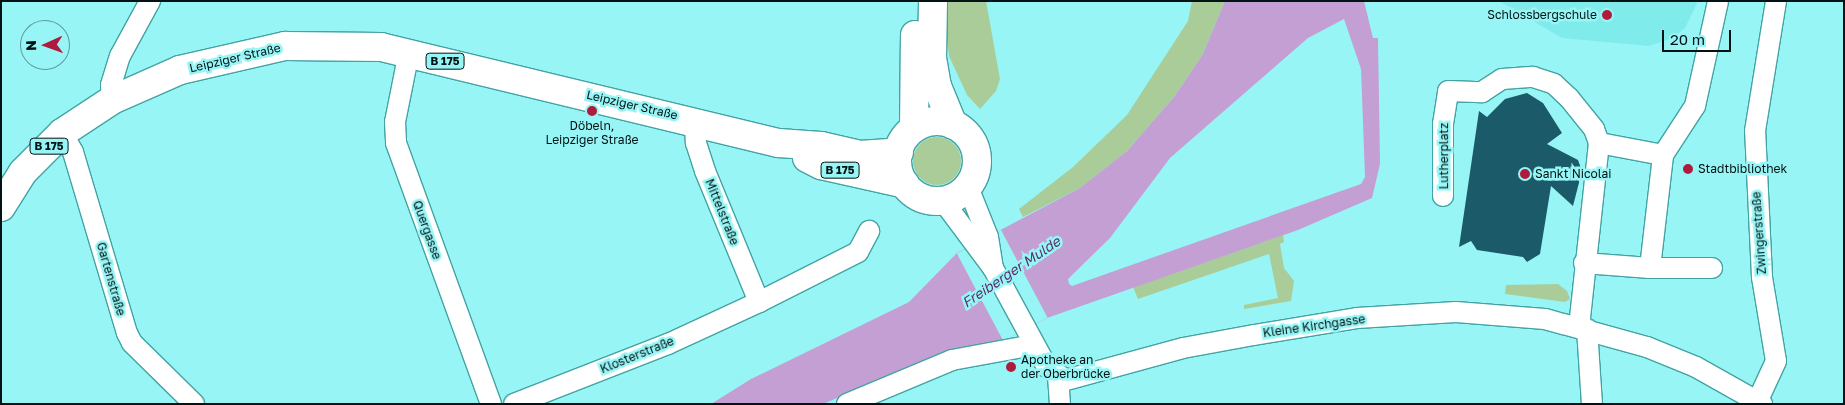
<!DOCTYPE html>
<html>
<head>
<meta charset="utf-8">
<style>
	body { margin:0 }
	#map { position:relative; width:1845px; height:405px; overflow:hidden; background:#98f5f5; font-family:"Golos Text",sans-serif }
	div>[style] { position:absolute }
	.built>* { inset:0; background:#80ebeb }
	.green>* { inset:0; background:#ac9 }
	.round { border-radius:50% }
	.water>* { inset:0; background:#c49fd4 }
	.pier>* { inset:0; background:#98f5f5; transform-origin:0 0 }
	.building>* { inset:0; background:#1b5b69 }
	.roads { filter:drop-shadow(1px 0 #43a3a4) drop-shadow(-1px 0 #43a3a4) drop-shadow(0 1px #43a3a4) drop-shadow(0 -1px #43a3a4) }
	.street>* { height:20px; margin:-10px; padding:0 10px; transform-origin:10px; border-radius:10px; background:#fff }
	.primary>* { height:28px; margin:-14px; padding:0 14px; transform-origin:14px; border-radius:14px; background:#fff }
	.primary>.ring { margin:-14px; padding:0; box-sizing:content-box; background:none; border:28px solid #fff; border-radius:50% }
	.dots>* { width:14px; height:14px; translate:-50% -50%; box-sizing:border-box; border:2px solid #98f5f5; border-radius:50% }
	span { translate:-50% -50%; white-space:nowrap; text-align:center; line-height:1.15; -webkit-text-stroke:5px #98f5f5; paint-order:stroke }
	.shield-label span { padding:1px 4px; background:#98f5f5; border:1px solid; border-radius:4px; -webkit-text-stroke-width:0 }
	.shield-label { font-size:11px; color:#011314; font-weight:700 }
	.poi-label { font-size:12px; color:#011314 }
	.right { translate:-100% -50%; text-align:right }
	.left { translate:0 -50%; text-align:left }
	.street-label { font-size:12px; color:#011314 }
	.water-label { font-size:14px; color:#5b2e6d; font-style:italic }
	.frame { position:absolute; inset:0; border:2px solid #011314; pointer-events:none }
	.north { position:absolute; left:20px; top:20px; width:50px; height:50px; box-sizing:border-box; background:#98f5f5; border:1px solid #5c9b9b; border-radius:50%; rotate:268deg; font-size:14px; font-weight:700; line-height:20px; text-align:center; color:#011314 }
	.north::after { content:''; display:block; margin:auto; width:18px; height:22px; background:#af1b3d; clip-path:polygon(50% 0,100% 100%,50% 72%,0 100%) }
	.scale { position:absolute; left:1662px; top:30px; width:69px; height:22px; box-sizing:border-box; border:2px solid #011314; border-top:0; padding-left:6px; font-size:15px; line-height:18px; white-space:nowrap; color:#011314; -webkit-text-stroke:4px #98f5f5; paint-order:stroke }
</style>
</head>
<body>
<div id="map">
	<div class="built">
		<div style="clip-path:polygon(1499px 1px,1698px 1px,1685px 28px,1673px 38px,1649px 46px,1562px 38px)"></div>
	</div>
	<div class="green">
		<div style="clip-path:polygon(943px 1px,986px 1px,1000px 79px,996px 91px,980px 109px,967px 95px,949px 56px)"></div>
		<div style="clip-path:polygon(1192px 1px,1225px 1px,1203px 54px,1174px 97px,1127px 151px,1080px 188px,1023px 217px,1019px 209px,1073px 167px,1127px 115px,1188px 21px)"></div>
		<div class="round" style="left:913px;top:137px;width:48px;height:48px"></div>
		<div style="clip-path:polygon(1283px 235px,1284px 242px,1280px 244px,1284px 268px,1294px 281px,1291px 301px,1244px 309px,1244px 305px,1278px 298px,1269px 254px,1138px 299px,1133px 287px)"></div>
		<div style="clip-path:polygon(1558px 284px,1567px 291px,1570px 299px,1565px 302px,1505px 294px,1506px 285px)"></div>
	</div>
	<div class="water">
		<div style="clip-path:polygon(evenodd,1225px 1px,1364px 1px,1373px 38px,1378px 38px,1380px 164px,1372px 198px,1298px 230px,1047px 318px,1003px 341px,949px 350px,823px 404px,711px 404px,751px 379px,909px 302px,957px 253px,1080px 188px,1127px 151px,1174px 97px,1203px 54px,1225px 1px,1344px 19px,1361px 69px,1365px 177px,1361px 184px,1072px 286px,1069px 284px,1068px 279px,1110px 238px,1170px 158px,1308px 38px,1344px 19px)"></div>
	</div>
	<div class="pier">
		<div style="left:1001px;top:230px;width:99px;height:50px;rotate:62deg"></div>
	</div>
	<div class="building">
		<div style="clip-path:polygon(1527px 93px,1543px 103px,1562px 133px,1547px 144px,1578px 160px,1582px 171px,1573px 206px,1551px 186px,1540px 254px,1527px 262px,1523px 257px,1477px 250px,1471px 241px,1459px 247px,1479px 111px,1487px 117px,1505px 99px)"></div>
	</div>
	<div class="roads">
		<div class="street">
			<div style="left:409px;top:52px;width:71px;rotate:101.3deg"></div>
			<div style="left:395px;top:122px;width:21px;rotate:87deg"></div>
			<div style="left:396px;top:143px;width:278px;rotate:70deg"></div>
			<div style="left:112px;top:100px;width:15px;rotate:-94deg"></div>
			<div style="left:111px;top:85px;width:30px;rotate:-73deg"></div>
			<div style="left:120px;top:56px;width:63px;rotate:-61.4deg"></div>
			<div style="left:695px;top:120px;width:23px;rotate:88deg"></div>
			<div style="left:696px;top:143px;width:29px;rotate:72deg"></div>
			<div style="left:705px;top:171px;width:142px;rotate:67.6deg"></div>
			<div style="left:62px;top:133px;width:22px;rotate:60deg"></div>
			<div style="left:73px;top:152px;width:189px;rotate:73.4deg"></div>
			<div style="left:127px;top:333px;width:11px;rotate:63deg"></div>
			<div style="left:132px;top:343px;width:87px;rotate:44.5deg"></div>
			<div style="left:1599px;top:143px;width:65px;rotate:10.6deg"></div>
			<div style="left:968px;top:187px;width:54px;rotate:68.2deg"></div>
			<div style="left:988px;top:237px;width:31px;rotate:81deg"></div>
			<div style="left:1443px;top:196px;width:72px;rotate:-90deg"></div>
			<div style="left:1443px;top:124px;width:33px;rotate:-81deg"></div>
			<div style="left:1448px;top:91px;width:34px;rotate:2deg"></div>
			<div style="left:1482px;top:92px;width:24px;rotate:-33deg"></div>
			<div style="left:1502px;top:79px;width:31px;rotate:-4deg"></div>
			<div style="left:1533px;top:77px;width:22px;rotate:18deg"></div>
			<div style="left:1554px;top:84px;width:21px;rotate:43deg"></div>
			<div style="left:1569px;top:98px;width:40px;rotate:51deg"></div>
			<div style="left:1594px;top:129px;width:15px;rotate:70deg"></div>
			<div style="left:1599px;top:143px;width:184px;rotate:96.2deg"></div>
			<div style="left:943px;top:201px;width:84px;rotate:53.3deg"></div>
			<div style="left:993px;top:268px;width:113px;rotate:61.4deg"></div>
			<div style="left:1047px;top:367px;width:23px;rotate:34deg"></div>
			<div style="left:1066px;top:380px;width:121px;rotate:-15.3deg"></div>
			<div style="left:1183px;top:348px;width:72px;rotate:-10.4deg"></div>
			<div style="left:1254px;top:335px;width:104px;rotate:-9.4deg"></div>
			<div style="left:1357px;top:318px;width:99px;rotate:-3.5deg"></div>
			<div style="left:1456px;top:312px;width:89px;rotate:4.5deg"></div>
			<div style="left:1545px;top:319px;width:106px;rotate:15.4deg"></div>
			<div style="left:1647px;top:347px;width:53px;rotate:22.2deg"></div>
			<div style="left:1696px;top:367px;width:76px;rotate:29.3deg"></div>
			<div style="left:1584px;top:263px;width:66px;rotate:4.3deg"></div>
			<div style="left:1650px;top:268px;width:114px;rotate:-83.4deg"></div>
			<div style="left:1663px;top:155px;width:59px;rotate:-56.9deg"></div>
			<div style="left:1695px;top:106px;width:107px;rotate:-77.6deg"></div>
			<div style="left:1650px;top:268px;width:62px"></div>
			<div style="left:1587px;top:329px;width:75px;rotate:86.2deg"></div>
			<div style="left:1058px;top:376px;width:28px;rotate:86deg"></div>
			<div style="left:1758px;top:400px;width:43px;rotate:-65.2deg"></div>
			<div style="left:1776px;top:361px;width:85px;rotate:-99.5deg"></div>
			<div style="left:1762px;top:277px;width:146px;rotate:-92.7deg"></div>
			<div style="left:1755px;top:131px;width:132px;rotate:-80.8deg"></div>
			<div style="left:514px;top:404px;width:165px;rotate:-21.3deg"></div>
			<div style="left:668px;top:344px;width:100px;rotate:-24.8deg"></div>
			<div style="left:759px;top:302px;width:111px;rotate:-26.8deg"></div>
			<div style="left:858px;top:252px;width:24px;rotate:-62deg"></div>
			<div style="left:847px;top:404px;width:114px;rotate:-22.7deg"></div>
			<div style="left:952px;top:360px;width:82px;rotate:-10.5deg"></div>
		</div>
		<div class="primary">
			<div style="left:933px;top:1px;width:57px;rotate:91deg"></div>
			<div style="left:932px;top:58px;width:28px;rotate:80deg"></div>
			<div style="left:937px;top:86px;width:42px;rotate:67.7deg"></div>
			<div class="ring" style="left:897px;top:121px;width:52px;height:52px"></div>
			<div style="left:914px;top:128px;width:93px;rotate:-89.4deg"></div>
			<div style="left:807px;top:158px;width:16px;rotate:27deg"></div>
			<div style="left:821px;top:165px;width:86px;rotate:12.7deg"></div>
			<div style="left:1px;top:207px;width:41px;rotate:-57.8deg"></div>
			<div style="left:23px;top:172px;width:55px;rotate:-45deg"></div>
			<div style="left:62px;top:133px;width:60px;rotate:-33.4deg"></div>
			<div style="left:112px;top:100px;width:74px;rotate:-23.8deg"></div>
			<div style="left:180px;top:70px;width:108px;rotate:-12.9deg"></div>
			<div style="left:285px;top:46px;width:96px;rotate:0.6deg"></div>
			<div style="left:381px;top:47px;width:409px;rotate:13.6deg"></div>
			<div style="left:779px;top:143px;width:42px;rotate:4.1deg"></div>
			<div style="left:821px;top:146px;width:40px;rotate:13deg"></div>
			<div style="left:860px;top:155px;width:39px;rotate:-4deg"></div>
		</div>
	</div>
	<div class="dots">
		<div style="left:1607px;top:15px;background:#af1b3d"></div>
		<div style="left:592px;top:111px;background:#af1b3d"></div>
		<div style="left:1688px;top:169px;background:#af1b3d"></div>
		<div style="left:1525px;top:174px;background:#af1b3d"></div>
		<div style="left:1011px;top:367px;background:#af1b3d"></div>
	</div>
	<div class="shield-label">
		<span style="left:445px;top:61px">B 175</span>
		<span style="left:49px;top:146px">B 175</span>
		<span style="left:840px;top:170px">B 175</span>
	</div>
	<div class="poi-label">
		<span class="right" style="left:1597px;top:15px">Schlossbergschule</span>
		<span style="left:592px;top:133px">Döbeln,<br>Leipziger Straße</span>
		<span class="left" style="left:1698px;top:169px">Stadtbibliothek</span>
		<span class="left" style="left:1535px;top:174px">Sankt Nicolai</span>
		<span class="left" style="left:1021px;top:367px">Apotheke an<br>der Oberbrücke</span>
	</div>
	<div class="street-label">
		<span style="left:235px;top:58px;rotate:-13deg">Leipziger Straße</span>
		<span style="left:632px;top:105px;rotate:13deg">Leipziger Straße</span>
		<span style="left:1444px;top:156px;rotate:-90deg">Lutherplatz</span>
		<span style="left:722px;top:212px;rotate:68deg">Mittelstraße</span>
		<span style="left:427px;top:230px;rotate:70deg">Quergasse</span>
		<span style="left:1759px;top:233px;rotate:-94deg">Zwingerstraße</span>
		<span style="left:111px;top:279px;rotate:74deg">Gartenstraße</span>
		<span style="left:1314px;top:326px;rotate:-8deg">Kleine Kirchgasse</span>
		<span style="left:637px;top:355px;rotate:-22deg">Klosterstraße</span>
	</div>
	<div class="water-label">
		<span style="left:1011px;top:272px;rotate:-34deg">Freiberger Mulde</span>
	</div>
	<div class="frame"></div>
	<div class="north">N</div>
	<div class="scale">20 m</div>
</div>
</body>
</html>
